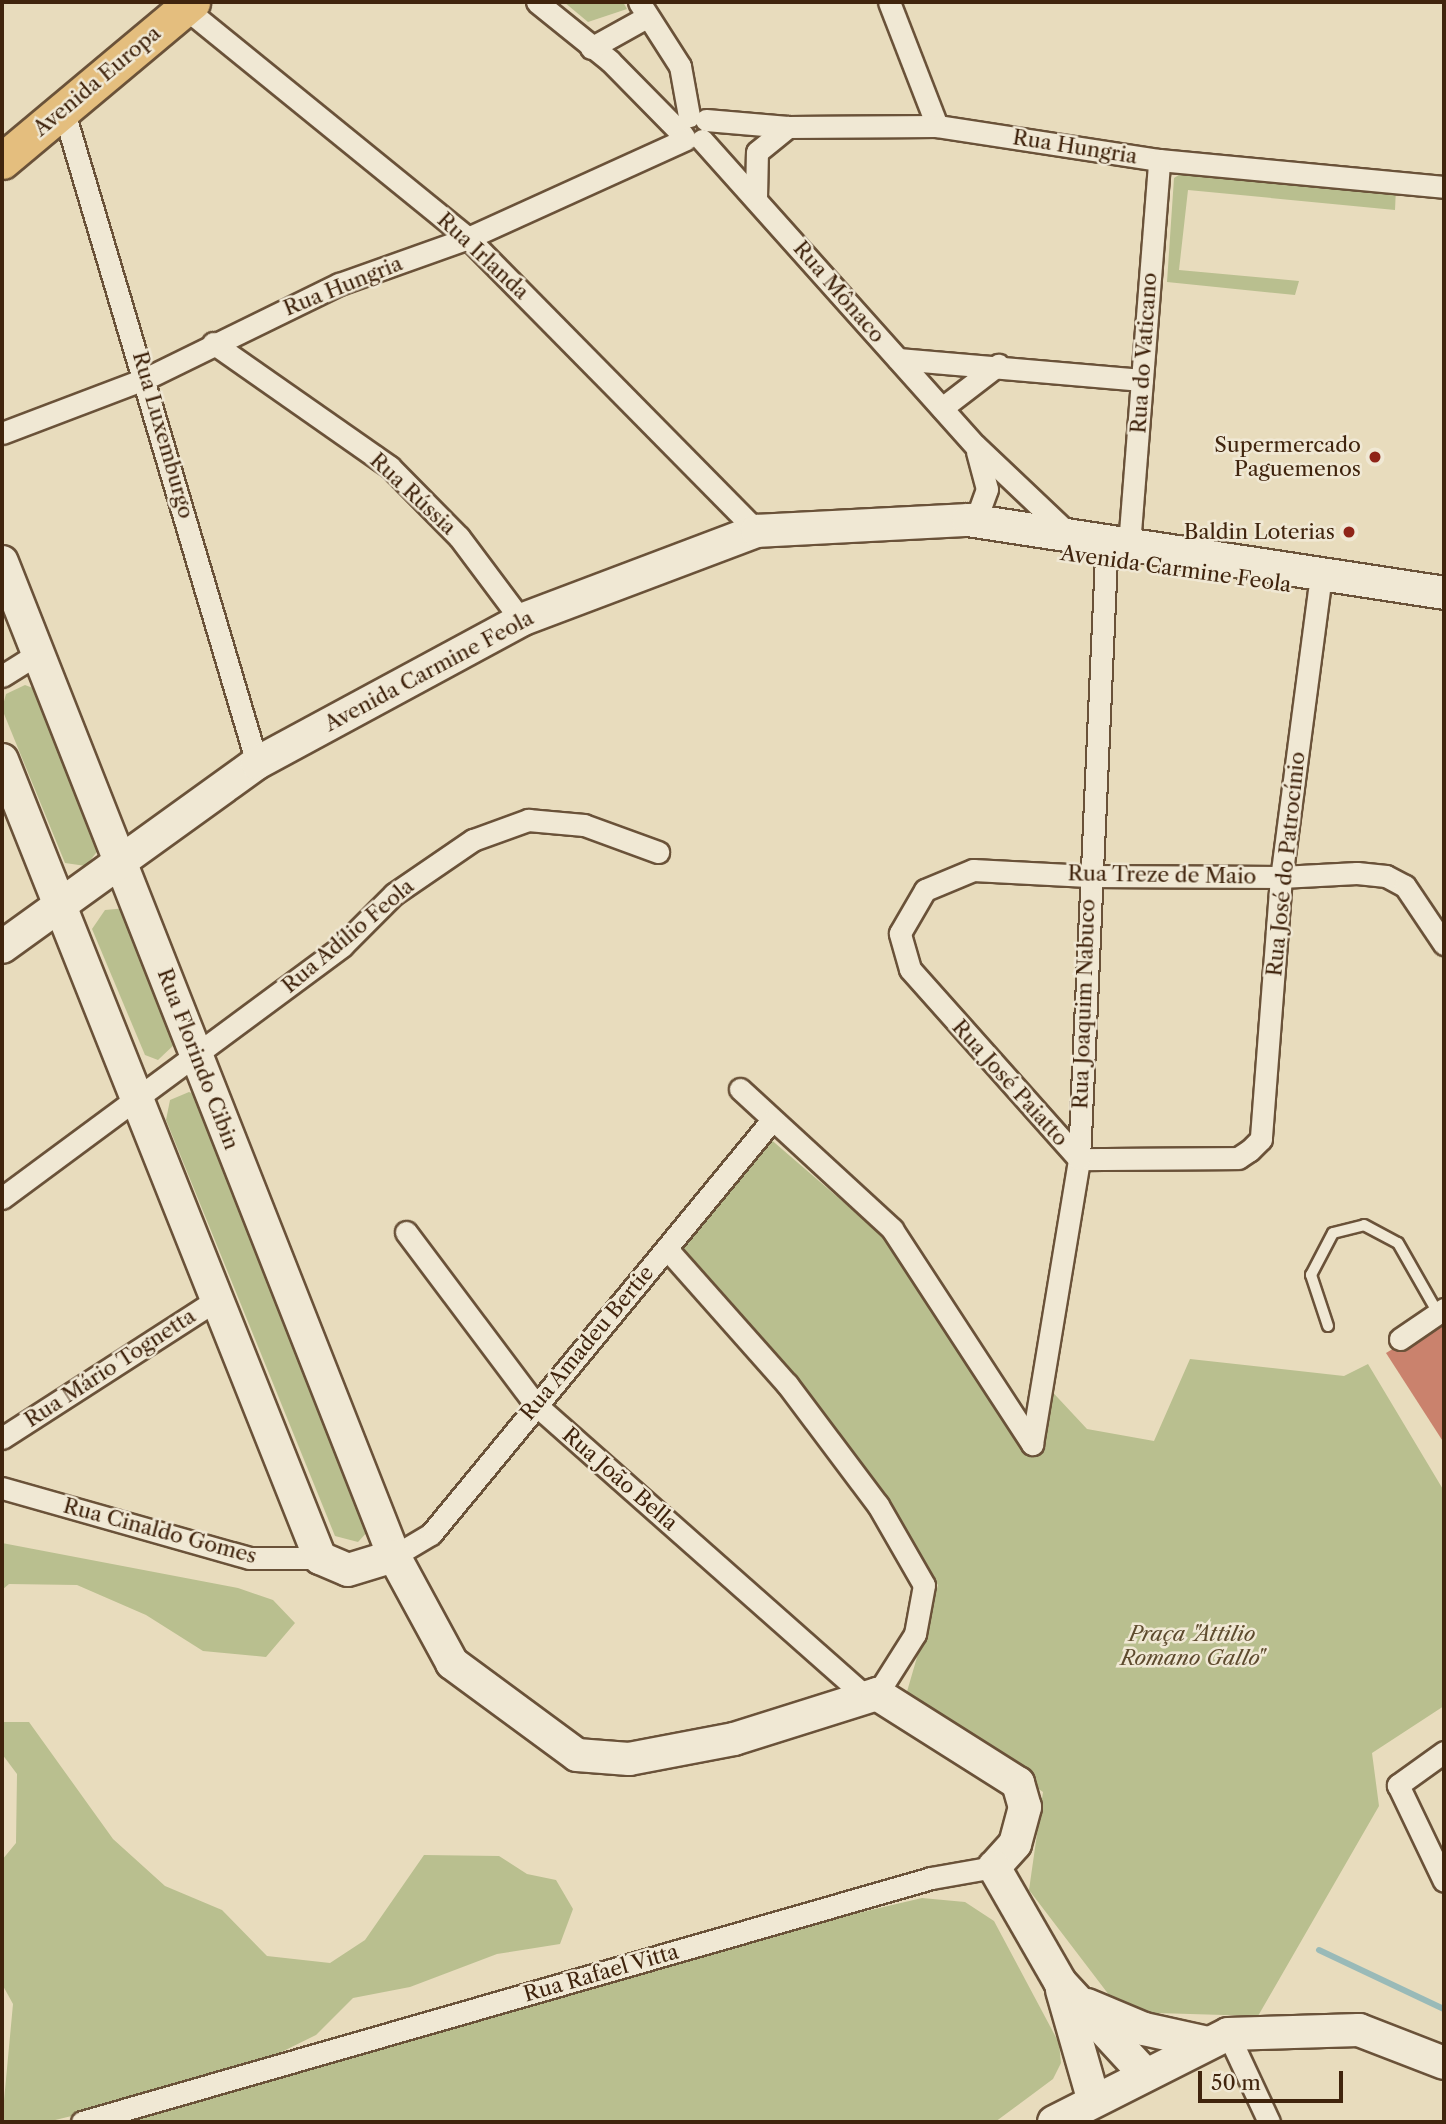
<!DOCTYPE html>
<html>
<head>
<meta charset="utf-8">
<style>
	body { margin:0 }
	#map { position:relative; width:1446px; height:2124px; overflow:hidden; background:#e8dcbd; font-family:"Libre Caslon Text",serif }
	div>[style] { position:absolute }
	.green>* { inset:0; background:#b9bf8f }
	.stream>* { height:6px; margin:-3px; padding:0 3px; transform-origin:3px; border-radius:3px; background:#99bab8 }
	.building>* { inset:0; background:#ca826d }
	.roads { filter:drop-shadow(2px 0 #6a5239) drop-shadow(-2px 0 #6a5239) drop-shadow(0 2px #6a5239) drop-shadow(0 -2px #6a5239) }
	.service>* { height:10px; margin:-5px; padding:0 5px; transform-origin:5px; border-radius:5px; background:#f0e8d4 }
	.minor>* { height:21px; margin:-10.5px; padding:0 10.5px; transform-origin:10.5px; border-radius:10.5px; background:#f0e8d4 }
	.secondary>* { height:32px; margin:-16px; padding:0 16px; transform-origin:16px; border-radius:16px; background:#f0e8d4 }
	.primary>* { height:35px; margin:-17.5px; padding:0 17.5px; transform-origin:17.5px; border-radius:17.5px; background:#e4be7e }
	.dots>* { width:19px; height:19px; translate:-50% -50%; box-sizing:border-box; border:4px solid #f0e8d4; border-radius:50% }
	span { translate:-50% -50%; white-space:nowrap; text-align:center; line-height:1.15; -webkit-text-stroke:5px #f0e8d4; paint-order:stroke }
	.street-label { font-size:21px; color:#40240d }
	.poi-label { font-size:21px; color:#40240d }
	.right { translate:-100% -50%; text-align:right }
	.park-label { font-size:21px; color:#5e4b2e; font-style:italic }
	.frame { position:absolute; inset:0; border:4px solid #40240d; pointer-events:none }
	.scale { position:absolute; left:1198px; top:2071px; width:145px; height:32px; box-sizing:border-box; border:4px solid #40240d; border-top:0; padding-left:9px; font-size:21px; line-height:24px; white-space:nowrap; color:#40240d; -webkit-text-stroke:5px #f0e8d4; paint-order:stroke }
</style>
</head>
<body>
<div id="map">
	<div class="green">
		<div style="clip-path:polygon(564px 2px,623px 2px,627px 9px,588px 22px)"></div>
		<div style="clip-path:polygon(1185px 171px,1396px 188px,1395px 210px,1188px 190px,1179px 270px,1299px 281px,1295px 295px,1167px 282px,1174px 178px)"></div>
		<div style="clip-path:polygon(25px 685px,38px 690px,99px 849px,86px 866px,65px 863px,2px 709px,6px 694px)"></div>
		<div style="clip-path:polygon(127px 908px,177px 1042px,158px 1060px,145px 1055px,92px 929px,105px 910px)"></div>
		<div style="clip-path:polygon(189px 1092px,196px 1095px,370px 1529px,358px 1542px,335px 1536px,166px 1120px,170px 1100px)"></div>
		<div style="clip-path:polygon(768px 1137px,885px 1238px,1031px 1456px,1045px 1384px,1087px 1429px,1154px 1441px,1190px 1359px,1344px 1376px,1368px 1364px,1444px 1491px,1444px 1706px,1372px 1753px,1379px 1806px,1258px 2016px,1122px 2012px,1029px 1890px,1043px 1792px,906px 1695px,938px 1585px,821px 1429px,667px 1249px)"></div>
		<div style="clip-path:polygon(2px 1543px,238px 1588px,273px 1600px,295px 1623px,266px 1657px,203px 1651px,146px 1615px,77px 1585px,9px 1584px,2px 1590px)"></div>
		<div style="clip-path:polygon(2px 1722px,29px 1722px,113px 1839px,165px 1886px,222px 1910px,267px 1956px,330px 1963px,365px 1940px,424px 1855px,499px 1856px,527px 1874px,556px 1880px,573px 1909px,560px 1944px,497px 1954px,410px 1987px,353px 1998px,316px 2035px,184px 2100px,249px 2088px,764px 1935px,922px 1898px,965px 1902px,994px 1921px,1059px 2043px,1061px 2063px,1053px 2079px,995px 2122px,99px 2122px,84px 2113px,47px 2122px,2px 2122px,13px 2004px,2px 1984px,2px 1860px,16px 1843px,17px 1774px,2px 1754px)"></div>
	</div>
	<div class="stream">
		<div style="left:1319px;top:1950px;width:138px;rotate:25.3deg"></div>
	</div>
	<div class="building">
		<div style="clip-path:polygon(1444px 1318px,1444px 1443px,1386px 1353px)"></div>
	</div>
	<div class="roads">
		<div class="service">
			<div style="left:1328px;top:1326px;width:54px;rotate:-108.4deg"></div>
			<div style="left:1311px;top:1275px;width:47px;rotate:-62.4deg"></div>
			<div style="left:1333px;top:1233px;width:32px;rotate:-14deg"></div>
			<div style="left:1364px;top:1225px;width:38px;rotate:28deg"></div>
			<div style="left:1398px;top:1243px;width:81px;rotate:60.3deg"></div>
		</div>
		<div class="minor">
			<div style="left:537px;top:2px;width:94px;rotate:38.9deg"></div>
			<div style="left:610px;top:61px;width:104px;rotate:45.4deg"></div>
			<div style="left:639px;top:2px;width:76px;rotate:57.4deg"></div>
			<div style="left:680px;top:66px;width:51px;rotate:79.8deg"></div>
			<div style="left:889px;top:2px;width:133px;rotate:68.8deg"></div>
			<div style="left:185px;top:8px;width:365px;rotate:39.1deg"></div>
			<div style="left:468px;top:238px;width:412px;rotate:45.4deg"></div>
			<div style="left:591px;top:48px;width:62px;rotate:-29.1deg"></div>
			<div style="left:63px;top:109px;width:682px;rotate:73.48deg"></div>
			<div style="left:706px;top:120px;width:82px;rotate:4.9deg"></div>
			<div style="left:788px;top:127px;width:149px;rotate:-0.4deg"></div>
			<div style="left:937px;top:126px;width:225px;rotate:8.7deg"></div>
			<div style="left:1159px;top:160px;width:286px;rotate:5.4deg"></div>
			<div style="left:702px;top:140px;width:409px;rotate:48.2deg"></div>
			<div style="left:975px;top:445px;width:131px;rotate:43.5deg"></div>
			<div style="left:756px;top:198px;width:46px;rotate:-88.8deg"></div>
			<div style="left:757px;top:152px;width:40px;rotate:-39deg"></div>
			<div style="left:213px;top:343px;width:216px;rotate:35deg"></div>
			<div style="left:390px;top:467px;width:98px;rotate:45.4deg"></div>
			<div style="left:459px;top:537px;width:104px;rotate:53.2deg"></div>
			<div style="left:898px;top:359px;width:245px;rotate:4.9deg"></div>
			<div style="left:942px;top:408px;width:71px;rotate:-37.5deg"></div>
			<div style="left:2px;top:433px;width:155px;rotate:-20.8deg"></div>
			<div style="left:147px;top:378px;width:214px;rotate:-26.1deg"></div>
			<div style="left:339px;top:284px;width:137px;rotate:-19.6deg"></div>
			<div style="left:468px;top:238px;width:239px;rotate:-24.4deg"></div>
			<div style="left:975px;top:522px;width:35px;rotate:-70deg"></div>
			<div style="left:987px;top:489px;width:39px;rotate:-105deg"></div>
			<div style="left:1129px;top:545px;width:386px;rotate:-85.5deg"></div>
			<div style="left:1319px;top:590px;width:290px;rotate:97.5deg"></div>
			<div style="left:1281px;top:877px;width:263px;rotate:94.4deg"></div>
			<div style="left:1261px;top:1139px;width:16px;rotate:135deg"></div>
			<div style="left:1250px;top:1150px;width:14px;rotate:146deg"></div>
			<div style="left:1238px;top:1158px;width:159px;rotate:179.6deg"></div>
			<div style="left:1079px;top:1159px;width:254px;rotate:-131.7deg"></div>
			<div style="left:910px;top:969px;width:37px;rotate:-106deg"></div>
			<div style="left:900px;top:933px;width:50px;rotate:-59.8deg"></div>
			<div style="left:925px;top:890px;width:52px;rotate:-22.6deg"></div>
			<div style="left:973px;top:870px;width:115px;rotate:3deg"></div>
			<div style="left:1088px;top:876px;width:193px;rotate:0.3deg"></div>
			<div style="left:1281px;top:877px;width:76px;rotate:-3deg"></div>
			<div style="left:1357px;top:873px;width:29px;rotate:6deg"></div>
			<div style="left:1386px;top:876px;width:21px;rotate:28deg"></div>
			<div style="left:1405px;top:886px;width:70px;rotate:56.1deg"></div>
			<div style="left:2px;top:676px;width:39px;rotate:-32deg"></div>
			<div style="left:740px;top:1089px;width:207px;rotate:42.6deg"></div>
			<div style="left:892px;top:1229px;width:257px;rotate:56.9deg"></div>
			<div style="left:1032px;top:1444px;width:289px;rotate:-80.6deg"></div>
			<div style="left:1079px;top:1159px;width:603px;rotate:-87.43deg"></div>
			<div style="left:2px;top:1198px;width:423px;rotate:-36.5deg"></div>
			<div style="left:342px;top:946px;width:74px;rotate:-45deg"></div>
			<div style="left:394px;top:894px;width:96px;rotate:-34.4deg"></div>
			<div style="left:473px;top:840px;width:59px;rotate:-20deg"></div>
			<div style="left:528px;top:820px;width:56px;rotate:5.1deg"></div>
			<div style="left:584px;top:825px;width:79px;rotate:20deg"></div>
			<div style="left:406px;top:1232px;width:215px;rotate:53.1deg"></div>
			<div style="left:535px;top:1404px;width:441px;rotate:41.5deg"></div>
			<div style="left:667px;top:1249px;width:181px;rotate:48.4deg"></div>
			<div style="left:787px;top:1384px;width:151px;rotate:53.1deg"></div>
			<div style="left:878px;top:1505px;width:92px;rotate:60.1deg"></div>
			<div style="left:924px;top:1585px;width:50px;rotate:100.4deg"></div>
			<div style="left:915px;top:1634px;width:71px;rotate:122.3deg"></div>
			<div style="left:1400px;top:1339px;width:53px;rotate:-34.3deg"></div>
			<div style="left:2px;top:1438px;width:257px;rotate:-32.8deg"></div>
			<div style="left:2px;top:1488px;width:257px;rotate:15.8deg"></div>
			<div style="left:249px;top:1558px;width:71px"></div>
			<div style="left:394px;top:1556px;width:43px;rotate:-30.7deg"></div>
			<div style="left:431px;top:1534px;width:536px;rotate:-50.52deg"></div>
			<div style="left:1444px;top:1752px;width:57px;rotate:144.3deg"></div>
			<div style="left:1398px;top:1785px;width:106px;rotate:64.4deg"></div>
			<div style="left:1228px;top:2034px;width:97px;rotate:65deg"></div>
			<div style="left:82px;top:2122px;width:883px;rotate:-16.03deg"></div>
			<div style="left:931px;top:1878px;width:64px;rotate:-9.9deg"></div>
		</div>
		<div class="secondary">
			<div style="left:2px;top:562px;width:1069px;rotate:68.48deg"></div>
			<div style="left:394px;top:1556px;width:122px;rotate:61.5deg"></div>
			<div style="left:452px;top:1663px;width:155px;rotate:36.4deg"></div>
			<div style="left:577px;top:1755px;width:52px;rotate:4.4deg"></div>
			<div style="left:629px;top:1759px;width:107px;rotate:-10.8deg"></div>
			<div style="left:734px;top:1739px;width:150px;rotate:-17.5deg"></div>
			<div style="left:877px;top:1694px;width:167px;rotate:32.3deg"></div>
			<div style="left:1018px;top:1783px;width:25px;rotate:74deg"></div>
			<div style="left:1025px;top:1807px;width:38px;rotate:105deg"></div>
			<div style="left:1015px;top:1844px;width:31px;rotate:132deg"></div>
			<div style="left:994px;top:1867px;width:133px;rotate:60.1deg"></div>
			<div style="left:1060px;top:1982px;width:122px;rotate:47.3deg"></div>
			<div style="left:2px;top:760px;width:859px;rotate:68.27deg"></div>
			<div style="left:320px;top:1558px;width:30px;rotate:23deg"></div>
			<div style="left:348px;top:1570px;width:48px;rotate:-16.9deg"></div>
			<div style="left:2px;top:947px;width:314px;rotate:-35.8deg"></div>
			<div style="left:257px;top:763px;width:300px;rotate:-28.4deg"></div>
			<div style="left:521px;top:620px;width:252px;rotate:-20.7deg"></div>
			<div style="left:757px;top:531px;width:211px;rotate:-3deg"></div>
			<div style="left:968px;top:520px;width:482px;rotate:8.7deg"></div>
			<div style="left:1062px;top:1990px;width:112px;rotate:74deg"></div>
			<div style="left:1087px;top:2005px;width:62px;rotate:22.8deg"></div>
			<div style="left:1144px;top:2029px;width:66px;rotate:12.3deg"></div>
			<div style="left:1054px;top:2122px;width:195px;rotate:-26.8deg"></div>
			<div style="left:1228px;top:2034px;width:131px;rotate:-1.7deg"></div>
			<div style="left:1359px;top:2030px;width:91px;rotate:21.2deg"></div>
		</div>
		<div class="primary">
			<div style="left:2px;top:161px;width:248px;rotate:-39.9deg"></div>
		</div>
	</div>
	<div class="dots">
		<div style="left:1375px;top:457px;background:#8f2418"></div>
		<div style="left:1349px;top:532px;background:#8f2418"></div>
	</div>
	<div class="street-label">
		<span style="left:97px;top:81px;rotate:-40deg">Avenida Europa</span>
		<span style="left:1075px;top:147px;rotate:9deg">Rua Hungria</span>
		<span style="left:483px;top:256px;rotate:43deg">Rua Irlanda</span>
		<span style="left:343px;top:286px;rotate:-22deg">Rua Hungria</span>
		<span style="left:839px;top:292px;rotate:49deg">Rua Mônaco</span>
		<span style="left:1144px;top:353px;rotate:-86deg">Rua do Vaticano</span>
		<span style="left:163px;top:435px;rotate:74deg">Rua Luxemburgo</span>
		<span style="left:413px;top:494px;rotate:43deg">Rua Rússia</span>
		<span style="left:1176px;top:569px;rotate:8deg">Avenida Carmine Feola</span>
		<span style="left:429px;top:671px;rotate:-28deg">Avenida Carmine Feola</span>
		<span style="left:1286px;top:864px;rotate:-84deg">Rua José do Patrocínio</span>
		<span style="left:1162px;top:875px;rotate:1deg">Rua Treze de Maio</span>
		<span style="left:348px;top:936px;rotate:-40deg">Rua Adílio Feola</span>
		<span style="left:1084px;top:1004px;rotate:-88deg">Rua Joaquim Nabuco</span>
		<span style="left:198px;top:1059px;rotate:69deg">Rua Florindo Cibin</span>
		<span style="left:1010px;top:1083px;rotate:48deg">Rua José Paiatto</span>
		<span style="left:587px;top:1343px;rotate:-50deg">Rua Amadeu Bertie</span>
		<span style="left:110px;top:1368px;rotate:-33deg">Rua Mário Tognetta</span>
		<span style="left:620px;top:1479px;rotate:41deg">Rua João Bella</span>
		<span style="left:160px;top:1531px;rotate:15deg">Rua Cinaldo Gomes</span>
		<span style="left:601px;top:1973px;rotate:-16deg">Rua Rafael Vitta</span>
	</div>
	<div class="poi-label">
		<span class="right" style="left:1361px;top:457px">Supermercado<br>Paguemenos</span>
		<span class="right" style="left:1335px;top:532px">Baldin Loterias</span>
	</div>
	<div class="park-label">
		<span style="left:1192px;top:1646px">Praça "Attilio<br>Romano Gallo"</span>
	</div>
	<div class="frame"></div>
	<div class="scale">50 m</div>
</div>
</body>
</html>
